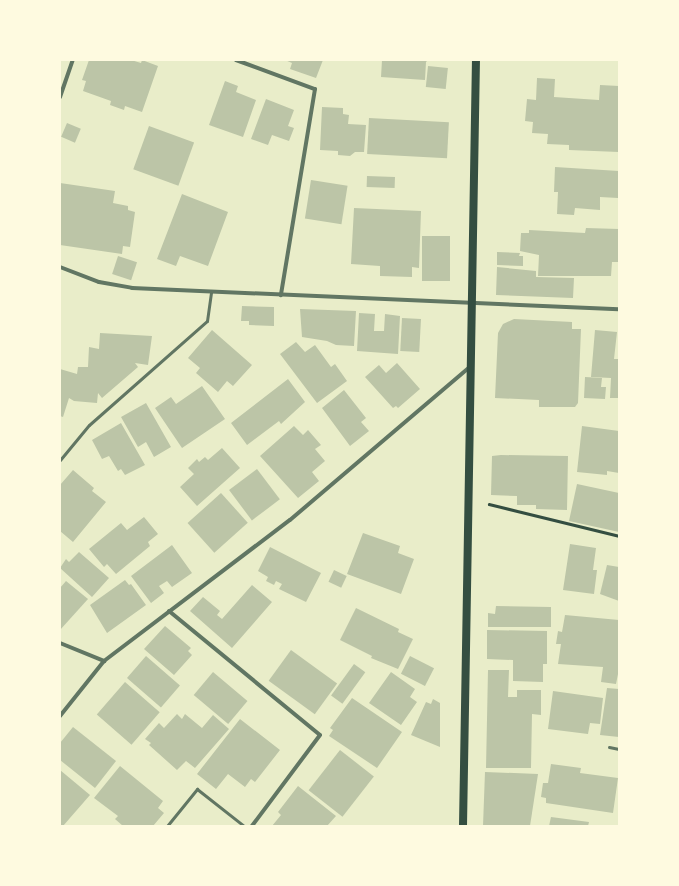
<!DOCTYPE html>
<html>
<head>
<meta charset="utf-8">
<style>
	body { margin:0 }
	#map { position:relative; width:679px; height:886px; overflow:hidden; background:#e9edc9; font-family:Signika,sans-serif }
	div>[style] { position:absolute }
	.building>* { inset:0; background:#bcc5a7; transform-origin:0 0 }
	.path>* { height:2.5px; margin:-1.25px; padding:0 1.25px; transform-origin:1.25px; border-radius:1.25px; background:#344e41 }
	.service>* { height:3px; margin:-1.5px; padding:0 1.5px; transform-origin:1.5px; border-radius:1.5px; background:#617663 }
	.minor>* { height:4px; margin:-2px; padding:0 2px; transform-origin:2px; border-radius:2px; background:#617663 }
	.secondary>* { height:8px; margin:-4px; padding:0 4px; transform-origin:4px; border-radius:4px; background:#344e41 }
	span { translate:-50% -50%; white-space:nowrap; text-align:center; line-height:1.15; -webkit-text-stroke:3px #fefae0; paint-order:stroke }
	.frame { position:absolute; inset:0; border:61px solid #fefae0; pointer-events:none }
</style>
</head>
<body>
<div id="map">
	<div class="building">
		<div style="clip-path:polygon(89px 60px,131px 60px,141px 63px,142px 60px,158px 66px,142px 112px,125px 106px,124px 110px,110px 105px,111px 101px,83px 91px,86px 81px,82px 80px)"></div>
		<div style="clip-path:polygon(285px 60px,323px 60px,316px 78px,290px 69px,292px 63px)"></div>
		<div style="clip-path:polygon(382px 60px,428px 60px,426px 62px,425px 80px,381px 77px)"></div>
		<div style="left:428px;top:66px;width:20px;height:21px;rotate:6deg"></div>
		<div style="clip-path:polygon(537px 78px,555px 79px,554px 97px,599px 100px,600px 85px,619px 86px,619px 152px,569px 150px,569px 145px,547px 144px,548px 134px,532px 133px,533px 122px,525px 121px,527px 99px,536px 100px)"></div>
		<div style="clip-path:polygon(225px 81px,238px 86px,236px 92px,256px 100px,243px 137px,209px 125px)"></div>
		<div style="clip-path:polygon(266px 99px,294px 110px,288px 126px,294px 128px,289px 141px,272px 135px,268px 145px,251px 139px)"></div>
		<div style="clip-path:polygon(322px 107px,343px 108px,343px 114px,349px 115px,348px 124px,366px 125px,364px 152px,355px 152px,350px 156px,338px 155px,338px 151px,320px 150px)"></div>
		<div style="left:369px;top:118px;width:80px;height:36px;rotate:3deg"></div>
		<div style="left:67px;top:123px;width:15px;height:15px;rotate:23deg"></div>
		<div style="left:149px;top:126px;width:48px;height:46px;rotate:20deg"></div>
		<div style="clip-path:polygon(555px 167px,619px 171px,618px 198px,600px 197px,600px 210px,575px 208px,574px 215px,557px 214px,558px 192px,554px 192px)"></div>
		<div style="left:367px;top:176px;width:28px;height:11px;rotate:2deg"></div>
		<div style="left:311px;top:180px;width:37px;height:39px;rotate:9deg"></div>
		<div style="clip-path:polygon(60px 183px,115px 191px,113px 203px,128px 206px,128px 210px,135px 212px,130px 247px,123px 246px,122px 254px,60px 245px)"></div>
		<div style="clip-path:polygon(182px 194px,228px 212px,208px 266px,180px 256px,176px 266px,157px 259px)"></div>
		<div style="clip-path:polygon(354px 208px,421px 211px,419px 268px,412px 267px,412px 277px,380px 276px,380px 266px,351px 264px)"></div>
		<div style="clip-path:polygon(586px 228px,619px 229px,618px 262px,612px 262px,611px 276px,538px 276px,539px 255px,520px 251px,521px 233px,529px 233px,529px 230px,585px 233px)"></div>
		<div style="left:422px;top:236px;width:28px;height:45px"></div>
		<div style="clip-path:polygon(497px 252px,520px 253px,519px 256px,523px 256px,523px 266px,497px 265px)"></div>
		<div style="left:118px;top:256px;width:20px;height:19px;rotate:18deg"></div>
		<div style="clip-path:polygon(497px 267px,536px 271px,536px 277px,574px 278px,573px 298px,496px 295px)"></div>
		<div style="clip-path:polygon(242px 306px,274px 307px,274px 326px,249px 325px,249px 321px,241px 321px)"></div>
		<div style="clip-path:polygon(300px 309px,356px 311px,354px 346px,336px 345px,327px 341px,302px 337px)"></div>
		<div style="clip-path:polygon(359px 313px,375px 314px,374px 331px,384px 331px,385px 314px,400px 316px,398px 354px,357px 351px)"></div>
		<div style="left:402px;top:318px;width:19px;height:33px;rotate:3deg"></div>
		<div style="clip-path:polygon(514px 319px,572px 322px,572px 329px,581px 329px,578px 403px,575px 407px,539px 407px,539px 400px,495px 398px,498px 333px,503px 324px)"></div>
		<div style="clip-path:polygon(212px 330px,252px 365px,233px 386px,227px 381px,218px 392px,196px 373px,200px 368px,188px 358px)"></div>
		<div style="clip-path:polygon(595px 330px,617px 332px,614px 359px,619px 359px,619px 398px,610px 398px,611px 378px,591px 377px)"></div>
		<div style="clip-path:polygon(100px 333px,152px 336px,148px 365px,135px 363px,138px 367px,102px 398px,98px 393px,97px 403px,74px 401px,69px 398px,63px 417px,60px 416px,60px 369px,77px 374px,78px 367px,88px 367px,89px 347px,99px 349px)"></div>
		<div style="clip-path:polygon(296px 342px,305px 352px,315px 345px,331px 367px,335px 364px,347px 381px,317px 403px,280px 354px)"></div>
		<div style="clip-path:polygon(397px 363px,420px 389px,398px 408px,396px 406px,393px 408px,365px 377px,379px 365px,386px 373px)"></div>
		<div style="clip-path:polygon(585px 377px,602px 378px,601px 387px,606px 387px,605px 399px,584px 398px)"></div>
		<div style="clip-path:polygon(288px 379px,305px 402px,281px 424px,279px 421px,247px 445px,231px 423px)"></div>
		<div style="clip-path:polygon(202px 386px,225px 419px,182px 448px,155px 408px,171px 397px,176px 404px)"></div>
		<div style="clip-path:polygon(344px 390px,366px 418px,361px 422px,369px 431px,350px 446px,322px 408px)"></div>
		<div style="clip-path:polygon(146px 403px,171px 447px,154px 457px,146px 442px,138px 447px,121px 417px)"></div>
		<div style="clip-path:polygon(121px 423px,145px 465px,125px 475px,121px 469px,118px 471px,109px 456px,102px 459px,92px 440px)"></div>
		<div style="clip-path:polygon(294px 426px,303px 435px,308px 430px,321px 445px,315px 449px,325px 461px,312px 472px,319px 481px,298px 498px,260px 456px)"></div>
		<div style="clip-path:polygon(582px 426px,619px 431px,619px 473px,607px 471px,607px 475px,577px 472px)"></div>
		<div style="clip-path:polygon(222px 448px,240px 468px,197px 506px,180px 487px,194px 474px,188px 468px,197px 459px,199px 462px,205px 457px,208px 460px)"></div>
		<div style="clip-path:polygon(501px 455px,568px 456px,567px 510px,536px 509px,536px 505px,517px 505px,517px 496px,491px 495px,492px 456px)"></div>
		<div style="left:257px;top:469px;width:38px;height:35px;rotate:53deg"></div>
		<div style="clip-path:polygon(73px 470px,94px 488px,92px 491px,106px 502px,73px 542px,60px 531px,60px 485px)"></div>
		<div style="clip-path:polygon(577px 484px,619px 493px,619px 532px,569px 521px)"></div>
		<div style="left:221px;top:493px;width:40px;height:45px;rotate:48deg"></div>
		<div style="clip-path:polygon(144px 517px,158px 534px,148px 542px,150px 546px,116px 574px,107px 564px,104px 567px,89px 549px,121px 523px,127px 530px)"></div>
		<div style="clip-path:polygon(363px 533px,400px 546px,398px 553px,414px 559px,401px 594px,347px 574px)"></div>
		<div style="clip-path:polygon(570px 544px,596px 548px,593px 570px,597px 570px,594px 594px,563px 590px)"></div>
		<div style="clip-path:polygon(172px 545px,192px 573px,172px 587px,167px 581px,159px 586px,164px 593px,151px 603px,131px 576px)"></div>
		<div style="clip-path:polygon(270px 547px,321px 573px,306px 602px,279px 589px,282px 584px,276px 581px,274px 585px,266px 581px,268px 577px,258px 571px)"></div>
		<div style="clip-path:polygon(79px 552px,109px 578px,92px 597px,60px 568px,66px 559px,69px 562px)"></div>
		<div style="clip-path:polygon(607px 565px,619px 567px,619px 601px,600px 594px)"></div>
		<div style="left:334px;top:570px;width:14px;height:13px;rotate:25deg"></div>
		<div style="clip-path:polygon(125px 580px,129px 585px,131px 584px,146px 605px,107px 633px,90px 605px)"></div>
		<div style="clip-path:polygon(66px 581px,88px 599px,60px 630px,60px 588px)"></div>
		<div style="clip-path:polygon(252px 585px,272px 602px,232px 648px,190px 611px,203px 597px,220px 611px,217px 615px,222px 619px)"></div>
		<div style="clip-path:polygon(496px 606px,551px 607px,551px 627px,488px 627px,488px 613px,495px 614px)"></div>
		<div style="clip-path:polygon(356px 608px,399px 629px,398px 632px,413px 639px,398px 669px,371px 658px,372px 656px,340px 640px)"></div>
		<div style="clip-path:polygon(565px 615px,619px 620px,619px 669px,616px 684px,601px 682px,603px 667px,558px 664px,561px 644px,556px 644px,558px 631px,562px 632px)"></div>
		<div style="clip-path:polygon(165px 626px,191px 648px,188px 651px,192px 655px,174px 675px,144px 649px)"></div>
		<div style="clip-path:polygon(487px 630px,547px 631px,547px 664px,543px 664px,543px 682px,513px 681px,513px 660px,487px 659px)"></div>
		<div style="left:291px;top:650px;width:57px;height:38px;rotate:36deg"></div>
		<div style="left:146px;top:656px;width:45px;height:29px;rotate:41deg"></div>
		<div style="left:410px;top:656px;width:27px;height:20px;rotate:27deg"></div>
		<div style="left:354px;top:664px;width:14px;height:39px;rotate:36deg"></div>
		<div style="clip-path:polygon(488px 670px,509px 670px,508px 697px,517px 697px,517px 690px,541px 690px,541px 715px,532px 714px,531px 768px,486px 768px)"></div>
		<div style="left:213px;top:672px;width:45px;height:30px;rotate:40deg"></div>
		<div style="clip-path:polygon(391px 672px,415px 689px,410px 697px,417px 702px,401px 725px,369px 703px)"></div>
		<div style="left:125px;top:682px;width:46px;height:43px;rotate:41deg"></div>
		<div style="clip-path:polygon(607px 688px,619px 689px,619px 737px,600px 735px)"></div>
		<div style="clip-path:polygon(553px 691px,603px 698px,600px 724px,590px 723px,588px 734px,548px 729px)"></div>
		<div style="clip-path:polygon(352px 698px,402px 732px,377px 768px,329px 736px,333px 730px,330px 728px)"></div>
		<div style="clip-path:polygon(433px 699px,440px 703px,440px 747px,411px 735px,426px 702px,431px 704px)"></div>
		<div style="clip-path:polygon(177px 714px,182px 719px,185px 714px,202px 728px,213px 715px,229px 729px,195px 768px,186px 761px,177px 770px,149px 745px,151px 743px,145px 739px,159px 723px,164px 728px)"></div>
		<div style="clip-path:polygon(240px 719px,280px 750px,255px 782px,251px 779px,245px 787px,228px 774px,216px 789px,197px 774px)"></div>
		<div style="clip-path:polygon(73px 727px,116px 761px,95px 788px,60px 760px,60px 743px)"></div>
		<div style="left:340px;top:750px;width:43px;height:51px;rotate:38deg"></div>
		<div style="clip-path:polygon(551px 764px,581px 768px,580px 773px,618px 778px,613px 813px,546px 803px,546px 798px,541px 797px,543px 783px,548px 783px)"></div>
		<div style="clip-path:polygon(120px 766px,163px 801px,158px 808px,164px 813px,153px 826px,123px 826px,115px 819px,118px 816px,94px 798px)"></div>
		<div style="clip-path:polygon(60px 770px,90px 795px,63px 826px,60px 826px)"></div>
		<div style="clip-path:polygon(485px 772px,538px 774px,530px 826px,483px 826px)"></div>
		<div style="clip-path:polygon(298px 786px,336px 816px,327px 826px,272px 826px,281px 815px,278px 812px)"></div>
		<div style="clip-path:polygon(551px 817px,589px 822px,588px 826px,549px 826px)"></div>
	</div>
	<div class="path">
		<div style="left:489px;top:504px;width:134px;rotate:13.8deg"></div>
	</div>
	<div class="service">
		<div style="left:60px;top:460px;width:45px;rotate:-50.4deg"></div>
		<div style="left:89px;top:425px;width:157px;rotate:-41.4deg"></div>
		<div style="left:207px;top:321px;width:29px;rotate:-82deg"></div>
		<div style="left:609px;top:747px;width:10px;rotate:11deg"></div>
		<div style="left:167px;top:826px;width:48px;rotate:-51deg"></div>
		<div style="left:197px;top:789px;width:60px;rotate:38.2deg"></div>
	</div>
	<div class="minor">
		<div style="left:236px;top:60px;width:84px;rotate:20.2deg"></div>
		<div style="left:315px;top:89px;width:209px;rotate:99.4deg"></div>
		<div style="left:60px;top:97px;width:39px;rotate:-71deg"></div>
		<div style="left:60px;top:267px;width:42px;rotate:21deg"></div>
		<div style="left:99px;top:282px;width:34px;rotate:10deg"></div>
		<div style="left:132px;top:288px;width:487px;rotate:2.5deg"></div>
		<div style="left:169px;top:611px;width:195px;rotate:39.4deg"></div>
		<div style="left:320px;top:735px;width:114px;rotate:126.8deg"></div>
		<div style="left:60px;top:643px;width:48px;rotate:22.2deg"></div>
		<div style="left:60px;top:716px;width:70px;rotate:-51.3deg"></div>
		<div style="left:104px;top:661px;width:233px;rotate:-37.2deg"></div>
		<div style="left:290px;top:520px;width:236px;rotate:-40.4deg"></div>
	</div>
	<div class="secondary">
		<div style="left:463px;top:826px;width:766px;rotate:-89.03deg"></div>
	</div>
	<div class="frame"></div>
</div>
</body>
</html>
